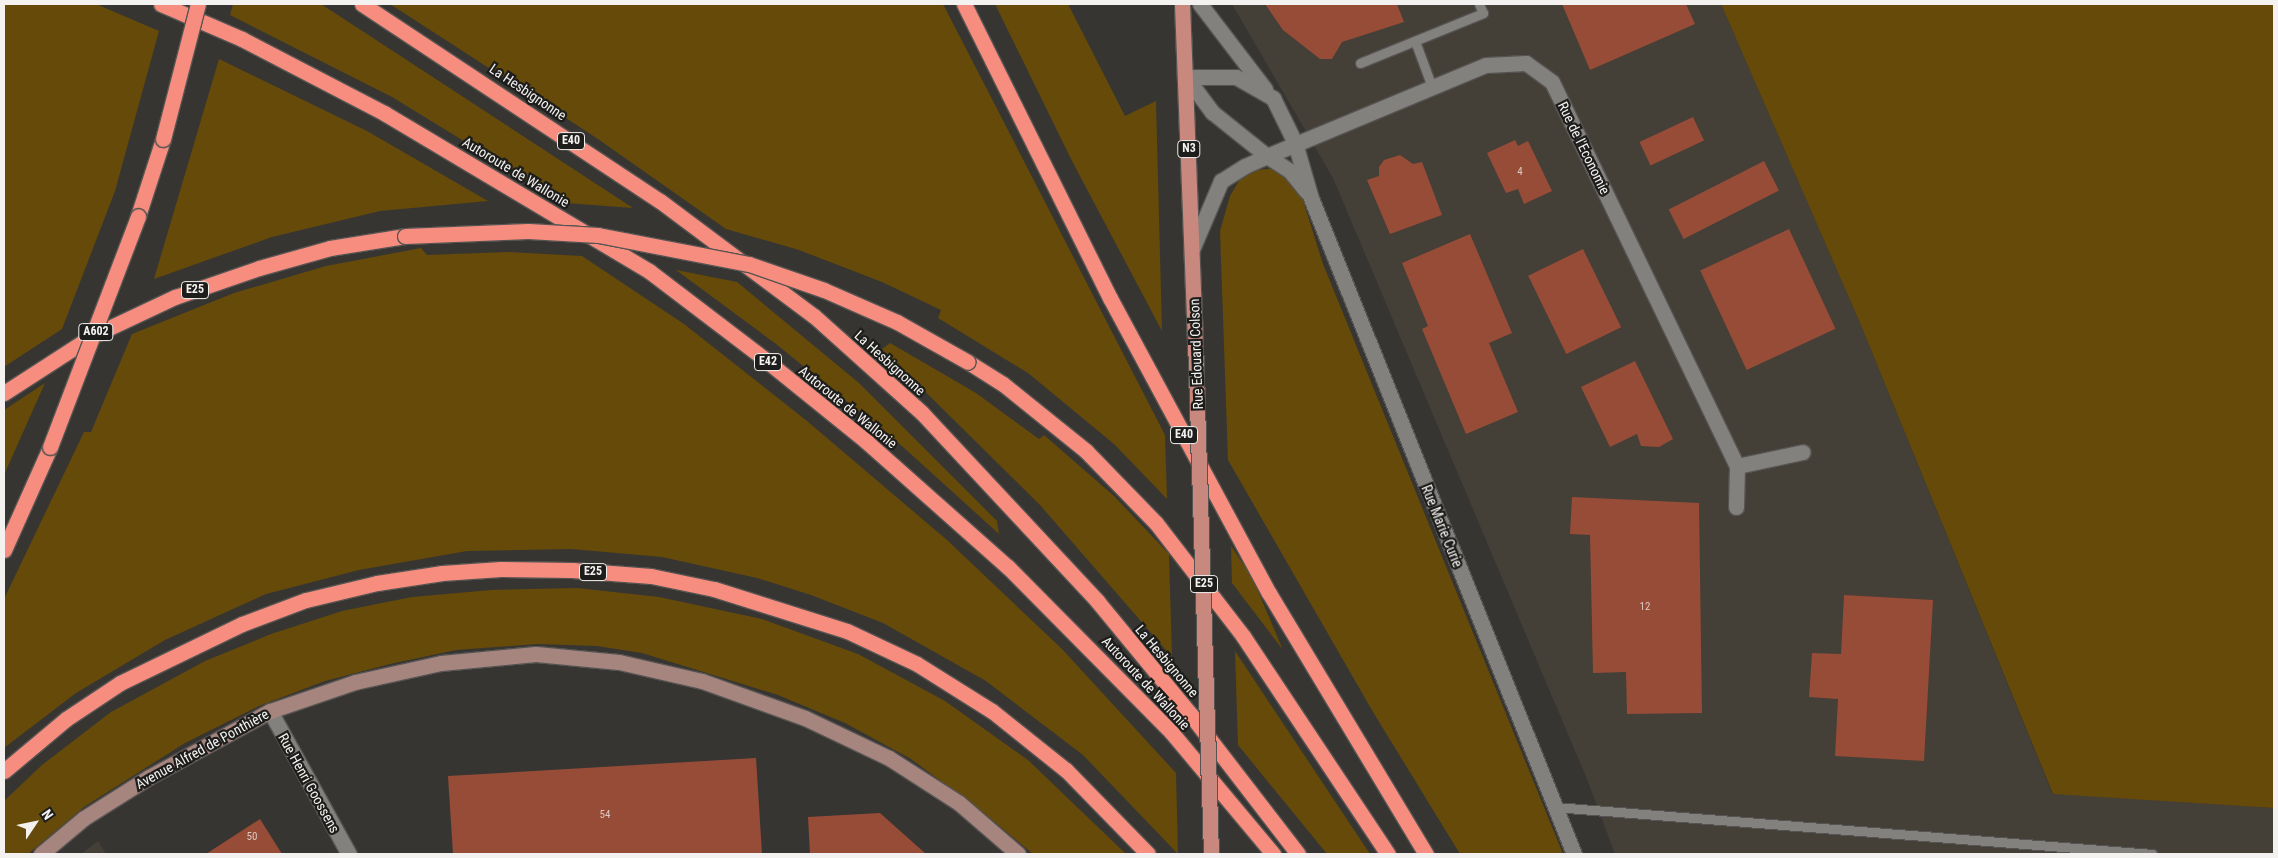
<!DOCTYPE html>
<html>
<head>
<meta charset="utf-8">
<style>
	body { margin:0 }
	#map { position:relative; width:2278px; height:858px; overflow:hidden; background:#373532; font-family:"Roboto Condensed",sans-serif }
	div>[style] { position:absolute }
	.built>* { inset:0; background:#443f37 }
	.green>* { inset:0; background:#654a09 }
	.building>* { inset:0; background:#974c37; transform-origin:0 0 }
	.roads { filter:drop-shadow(1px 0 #565452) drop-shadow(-1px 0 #565452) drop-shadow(0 1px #565452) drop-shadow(0 -1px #565452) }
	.lane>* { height:9px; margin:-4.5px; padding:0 4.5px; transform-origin:4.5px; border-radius:4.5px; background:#83817e }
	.street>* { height:15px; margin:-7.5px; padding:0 7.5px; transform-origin:7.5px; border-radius:7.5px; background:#83817e }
	.secondary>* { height:15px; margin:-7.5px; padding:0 7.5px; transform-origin:7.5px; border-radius:7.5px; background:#a6857e }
	.primary>* { height:15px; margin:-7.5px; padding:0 7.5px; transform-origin:7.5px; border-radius:7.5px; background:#c9887e }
	.highway>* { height:15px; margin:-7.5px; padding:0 7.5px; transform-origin:7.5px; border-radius:7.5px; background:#f78d7e }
	.bridges { filter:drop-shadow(1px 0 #565452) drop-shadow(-1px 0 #565452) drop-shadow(0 1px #565452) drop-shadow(0 -1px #565452) }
	.primary-bridge>* { height:15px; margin:-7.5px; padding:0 7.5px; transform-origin:7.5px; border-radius:7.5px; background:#c9887e }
	.highway-bridge>* { height:15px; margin:-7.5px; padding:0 7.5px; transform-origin:7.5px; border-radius:7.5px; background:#f78d7e }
	span { translate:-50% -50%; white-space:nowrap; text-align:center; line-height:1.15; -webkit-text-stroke:4.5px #1d1d1b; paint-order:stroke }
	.number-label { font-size:11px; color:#ddc8c2 }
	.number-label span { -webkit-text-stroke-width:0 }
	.shield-label span { padding:1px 4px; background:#1d1d1b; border:1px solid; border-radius:4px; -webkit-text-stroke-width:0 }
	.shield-label { font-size:12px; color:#f4f2f0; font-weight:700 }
	.street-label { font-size:14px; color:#f4f2f0 }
	.frame { position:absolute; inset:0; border:5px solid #f4f2f0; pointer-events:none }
	.north { position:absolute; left:10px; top:798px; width:50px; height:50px; -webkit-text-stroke:4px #1d1d1b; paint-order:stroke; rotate:56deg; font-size:14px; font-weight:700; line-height:20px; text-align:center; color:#f4f2f0 }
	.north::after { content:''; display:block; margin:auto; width:18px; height:22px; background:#f4f2f0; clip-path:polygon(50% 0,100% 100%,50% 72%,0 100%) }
</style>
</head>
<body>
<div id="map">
	<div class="built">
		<div style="clip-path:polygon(1232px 4px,1721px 4px,1860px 323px,2052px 793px,2274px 808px,2274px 854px,1615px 854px,1587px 779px,1333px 178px)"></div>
		<div style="clip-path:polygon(98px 841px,106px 854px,81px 854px)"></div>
	</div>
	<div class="green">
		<div style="clip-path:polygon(4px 4px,96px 4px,159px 31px,115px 191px,62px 329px,4px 367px)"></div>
		<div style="clip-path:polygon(233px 4px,321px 4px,633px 208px,565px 203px,392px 97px,230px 15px)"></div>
		<div style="clip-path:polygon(390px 4px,943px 4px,1165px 435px,1167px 499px,1114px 444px,1028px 373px,938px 318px,941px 310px,882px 282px,799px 250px,726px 229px,595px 137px)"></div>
		<div style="clip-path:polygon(995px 4px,1068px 4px,1125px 116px,1156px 101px,1162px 331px,1072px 161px)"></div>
		<div style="clip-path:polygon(1721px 4px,2274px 4px,2274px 808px,2053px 794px,1860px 323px)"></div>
		<div style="clip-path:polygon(219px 59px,367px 131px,488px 201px,380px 211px,272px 237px,154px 279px)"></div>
		<div style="clip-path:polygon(1276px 168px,1300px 191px,1323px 264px,1563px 854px,1460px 854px,1373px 712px,1228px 460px,1220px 231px,1230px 196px,1240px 179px,1257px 170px)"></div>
		<div style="clip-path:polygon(421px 248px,427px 255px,508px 252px,582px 256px,684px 324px,807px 421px,947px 540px,1062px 649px,1176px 773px,1178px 854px,1083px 755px,986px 681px,883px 623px,811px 595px,757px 578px,662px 557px,571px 549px,467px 551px,359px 570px,266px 594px,165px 640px,76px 693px,4px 748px,4px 599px,84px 432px,91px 432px,132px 334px,234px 293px,326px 266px)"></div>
		<div style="clip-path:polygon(676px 270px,737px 282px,859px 383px,997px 521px,999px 534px,903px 447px,776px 344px)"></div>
		<div style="clip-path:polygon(890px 343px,976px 393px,1039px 439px,1044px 435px,1114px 496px,1169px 554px,1172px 657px,1040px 505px,882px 349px)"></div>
		<div style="clip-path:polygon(45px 383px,4px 475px,4px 410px)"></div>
		<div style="clip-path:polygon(1231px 546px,1252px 577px,1283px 650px,1232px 583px)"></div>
		<div style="clip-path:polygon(577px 588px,659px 597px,762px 619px,858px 654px,945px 701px,1028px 760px,1126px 854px,1033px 854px,984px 813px,911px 759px,845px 723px,778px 695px,642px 653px,597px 646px,537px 644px,456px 650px,390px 664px,325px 681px,259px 706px,185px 743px,84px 807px,28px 854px,4px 854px,4px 801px,42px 765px,111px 712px,205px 661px,271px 634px,342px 611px,412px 597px,491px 590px)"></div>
		<div style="clip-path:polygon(1235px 651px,1370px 854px,1327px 854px,1238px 745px)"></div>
	</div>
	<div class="building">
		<div style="clip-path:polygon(1265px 4px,1397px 4px,1404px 22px,1342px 42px,1332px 59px,1320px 59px,1283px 30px)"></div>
		<div style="clip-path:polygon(1562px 4px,1686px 4px,1695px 24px,1590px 70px)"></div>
		<div style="left:1693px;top:117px;width:26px;height:59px;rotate:65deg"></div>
		<div style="clip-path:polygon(1515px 140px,1518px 146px,1528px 141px,1552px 191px,1524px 204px,1518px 189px,1506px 193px,1487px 153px)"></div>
		<div style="clip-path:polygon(1400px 155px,1413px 164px,1422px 162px,1442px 215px,1390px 234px,1367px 180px,1379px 176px,1379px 167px,1384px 160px)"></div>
		<div style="left:1764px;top:161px;width:33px;height:107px;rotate:63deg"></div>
		<div style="left:1789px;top:229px;width:110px;height:98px;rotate:65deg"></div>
		<div style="clip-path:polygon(1470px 234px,1512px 333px,1489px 343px,1518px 412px,1466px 434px,1422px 329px,1428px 326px,1402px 263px)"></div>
		<div style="left:1583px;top:249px;width:87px;height:61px;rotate:64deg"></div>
		<div style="clip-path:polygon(1635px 361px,1673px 439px,1659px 447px,1641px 446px,1637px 434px,1610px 447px,1581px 387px)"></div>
		<div style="clip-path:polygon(1572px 497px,1699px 503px,1702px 713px,1627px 714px,1626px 672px,1593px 673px,1590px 535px,1570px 534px)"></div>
		<div style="clip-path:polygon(1844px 595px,1933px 600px,1924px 761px,1835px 756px,1838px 699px,1809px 697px,1812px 653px,1841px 654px)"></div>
		<div style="clip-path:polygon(756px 758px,762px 854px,453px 854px,448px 776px)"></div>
		<div style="clip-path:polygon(880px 813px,926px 854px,810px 854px,808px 817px)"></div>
		<div style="clip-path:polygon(260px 819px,282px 854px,206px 854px)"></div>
	</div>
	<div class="roads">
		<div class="lane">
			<div style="left:1415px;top:41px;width:49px;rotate:69.7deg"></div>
			<div style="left:1360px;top:63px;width:133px;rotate:-22.1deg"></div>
			<div style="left:1483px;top:13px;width:10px;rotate:-114deg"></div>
			<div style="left:1555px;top:807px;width:599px;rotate:4.5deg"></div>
		</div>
		<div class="street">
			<div style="left:1200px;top:4px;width:107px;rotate:52.6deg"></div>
			<div style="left:1186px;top:77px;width:50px"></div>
			<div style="left:1236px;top:77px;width:43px;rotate:29.6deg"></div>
			<div style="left:1273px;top:98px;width:50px;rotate:63.9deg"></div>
			<div style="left:1295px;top:143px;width:57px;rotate:73.8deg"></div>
			<div style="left:1311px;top:198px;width:707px;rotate:68.15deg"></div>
			<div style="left:1186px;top:77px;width:44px;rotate:53.4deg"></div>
			<div style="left:1212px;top:112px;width:70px;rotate:38.7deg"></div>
			<div style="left:1267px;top:156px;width:237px;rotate:-22.6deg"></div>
			<div style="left:1486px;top:65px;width:40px;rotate:-2.9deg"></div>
			<div style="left:1526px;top:63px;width:32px;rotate:36deg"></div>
			<div style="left:1552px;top:82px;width:426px;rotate:64.3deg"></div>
			<div style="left:1737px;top:466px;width:41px;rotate:91.4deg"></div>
			<div style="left:1193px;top:247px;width:72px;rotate:-67deg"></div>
			<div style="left:1221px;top:181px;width:28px;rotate:-32deg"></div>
			<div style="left:1245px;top:166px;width:24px;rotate:-24deg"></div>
			<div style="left:1267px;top:156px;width:27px;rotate:33deg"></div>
			<div style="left:1290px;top:171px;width:26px;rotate:51deg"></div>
			<div style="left:1737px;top:466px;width:67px;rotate:-12deg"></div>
			<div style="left:270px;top:711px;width:163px;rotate:61.1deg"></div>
		</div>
		<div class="secondary">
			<div style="left:41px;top:854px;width:56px;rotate:-39.9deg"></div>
			<div style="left:84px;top:818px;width:77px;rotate:-32.2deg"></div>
			<div style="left:149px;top:777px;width:138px;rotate:-28.6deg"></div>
			<div style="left:270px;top:711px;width:90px;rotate:-18.8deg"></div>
			<div style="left:355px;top:682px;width:88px;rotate:-12.5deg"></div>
			<div style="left:441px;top:663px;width:95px;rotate:-5.4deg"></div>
			<div style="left:536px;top:654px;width:83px;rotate:5.5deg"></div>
			<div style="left:619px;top:662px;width:85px;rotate:12.9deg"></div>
			<div style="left:702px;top:681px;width:109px;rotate:19.8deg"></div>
			<div style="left:805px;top:718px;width:93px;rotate:25.5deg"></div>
			<div style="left:889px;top:758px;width:83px;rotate:32.7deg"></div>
			<div style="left:959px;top:803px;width:78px;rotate:40.8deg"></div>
		</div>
		<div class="primary">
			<div style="left:1182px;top:4px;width:335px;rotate:87.8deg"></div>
		</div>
		<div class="highway">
			<div style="left:161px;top:4px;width:88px;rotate:23.4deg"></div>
			<div style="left:242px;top:39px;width:160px;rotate:27.5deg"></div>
			<div style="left:384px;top:113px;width:309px;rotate:30.8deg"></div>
			<div style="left:649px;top:271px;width:143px;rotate:37.3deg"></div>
			<div style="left:763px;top:358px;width:134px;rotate:38.9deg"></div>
			<div style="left:867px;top:442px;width:188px;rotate:41.6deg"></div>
			<div style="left:1008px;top:567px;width:233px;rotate:45.3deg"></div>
			<div style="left:1172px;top:733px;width:158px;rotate:50.1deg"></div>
			<div style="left:362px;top:4px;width:357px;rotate:33.5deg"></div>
			<div style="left:660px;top:201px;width:192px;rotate:36.8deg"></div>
			<div style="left:814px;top:316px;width:145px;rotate:41.9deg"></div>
			<div style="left:922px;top:413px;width:258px;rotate:47deg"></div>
			<div style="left:1098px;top:602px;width:146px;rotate:50.5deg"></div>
			<div style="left:1191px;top:715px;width:175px;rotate:52.4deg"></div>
			<div style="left:964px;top:4px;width:328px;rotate:63.6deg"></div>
			<div style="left:1110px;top:298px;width:335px;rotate:61.7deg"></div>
			<div style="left:1269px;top:593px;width:305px;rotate:59deg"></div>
			<div style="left:138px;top:216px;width:81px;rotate:-72deg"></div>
			<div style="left:968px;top:362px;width:41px;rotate:32.2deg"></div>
			<div style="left:1003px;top:384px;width:107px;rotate:38.9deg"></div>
			<div style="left:1086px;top:451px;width:100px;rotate:45.8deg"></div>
			<div style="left:1156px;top:523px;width:143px;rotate:52.4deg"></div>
			<div style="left:1243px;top:636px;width:262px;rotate:56.4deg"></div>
			<div style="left:4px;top:393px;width:105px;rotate:-32.9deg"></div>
			<div style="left:92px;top:336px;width:92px;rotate:-25.2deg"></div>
			<div style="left:175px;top:297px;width:89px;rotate:-19deg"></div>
			<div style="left:259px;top:268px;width:74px;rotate:-15.7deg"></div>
			<div style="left:330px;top:248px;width:76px;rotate:-9.1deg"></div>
			<div style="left:4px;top:550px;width:113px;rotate:-65.9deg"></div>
			<div style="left:4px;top:771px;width:81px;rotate:-40deg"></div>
			<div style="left:66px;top:719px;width:65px;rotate:-33.7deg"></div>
			<div style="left:120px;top:683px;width:136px;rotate:-25.8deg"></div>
			<div style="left:242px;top:624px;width:68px;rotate:-20.6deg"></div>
			<div style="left:306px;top:600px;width:73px;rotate:-13.5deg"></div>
			<div style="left:377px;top:583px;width:66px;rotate:-8.7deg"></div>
			<div style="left:442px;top:573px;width:59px;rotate:-3.9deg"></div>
			<div style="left:501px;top:569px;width:71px;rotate:0.8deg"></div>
			<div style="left:572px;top:570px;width:79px;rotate:4.3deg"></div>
			<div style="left:651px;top:576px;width:64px;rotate:11.7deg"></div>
			<div style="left:714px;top:589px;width:139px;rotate:17.5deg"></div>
			<div style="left:847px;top:631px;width:77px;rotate:25.2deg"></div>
			<div style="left:917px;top:664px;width:89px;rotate:32.1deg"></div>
			<div style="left:992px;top:711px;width:95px;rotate:38.6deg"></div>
			<div style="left:1066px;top:770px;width:117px;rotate:45.7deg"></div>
		</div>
	</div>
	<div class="bridges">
		<div class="primary-bridge">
			<div style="left:1195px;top:339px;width:515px;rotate:88.22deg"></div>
		</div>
		<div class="highway-bridge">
			<div style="left:163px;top:139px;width:139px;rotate:-75.5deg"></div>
			<div style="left:405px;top:236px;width:123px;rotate:-2.3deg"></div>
			<div style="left:528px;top:231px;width:70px;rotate:3.3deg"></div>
			<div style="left:598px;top:235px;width:154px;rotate:10.9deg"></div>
			<div style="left:749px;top:264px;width:79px;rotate:19.1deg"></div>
			<div style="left:824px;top:290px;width:80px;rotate:23.7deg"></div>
			<div style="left:897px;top:322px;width:81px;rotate:29.4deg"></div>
			<div style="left:50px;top:447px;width:247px;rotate:-69.1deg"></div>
		</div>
	</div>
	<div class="number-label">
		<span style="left:1520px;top:172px">4</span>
		<span style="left:1645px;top:607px">12</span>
		<span style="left:605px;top:815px">54</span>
		<span style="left:252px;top:837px">50</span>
	</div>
	<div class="shield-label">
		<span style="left:571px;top:141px">E40</span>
		<span style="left:1189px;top:149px">N3</span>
		<span style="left:195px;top:290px">E25</span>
		<span style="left:96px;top:332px">A602</span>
		<span style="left:768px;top:362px">E42</span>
		<span style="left:1184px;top:435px">E40</span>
		<span style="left:593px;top:572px">E25</span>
		<span style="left:1204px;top:584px">E25</span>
	</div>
	<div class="street-label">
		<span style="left:528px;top:92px;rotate:34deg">La Hesbignonne</span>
		<span style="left:1584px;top:148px;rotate:64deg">Rue de l'Economie</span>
		<span style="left:516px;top:172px;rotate:31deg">Autoroute de Wallonie</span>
		<span style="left:1196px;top:354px;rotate:-92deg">Rue Edouard Colson</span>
		<span style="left:890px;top:363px;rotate:42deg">La Hesbignonne</span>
		<span style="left:848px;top:407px;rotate:39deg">Autoroute de Wallonie</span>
		<span style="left:1442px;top:526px;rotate:68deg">Rue Marie Curie</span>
		<span style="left:1167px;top:661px;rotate:50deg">La Hesbignonne</span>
		<span style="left:1146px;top:683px;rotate:47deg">Autoroute de Wallonie</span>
		<span style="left:202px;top:749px;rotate:-29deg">Avenue Alfred de Ponthière</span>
		<span style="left:309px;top:783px;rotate:61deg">Rue Henri Goossens</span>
	</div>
	<div class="frame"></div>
	<div class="north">N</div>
</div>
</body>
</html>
